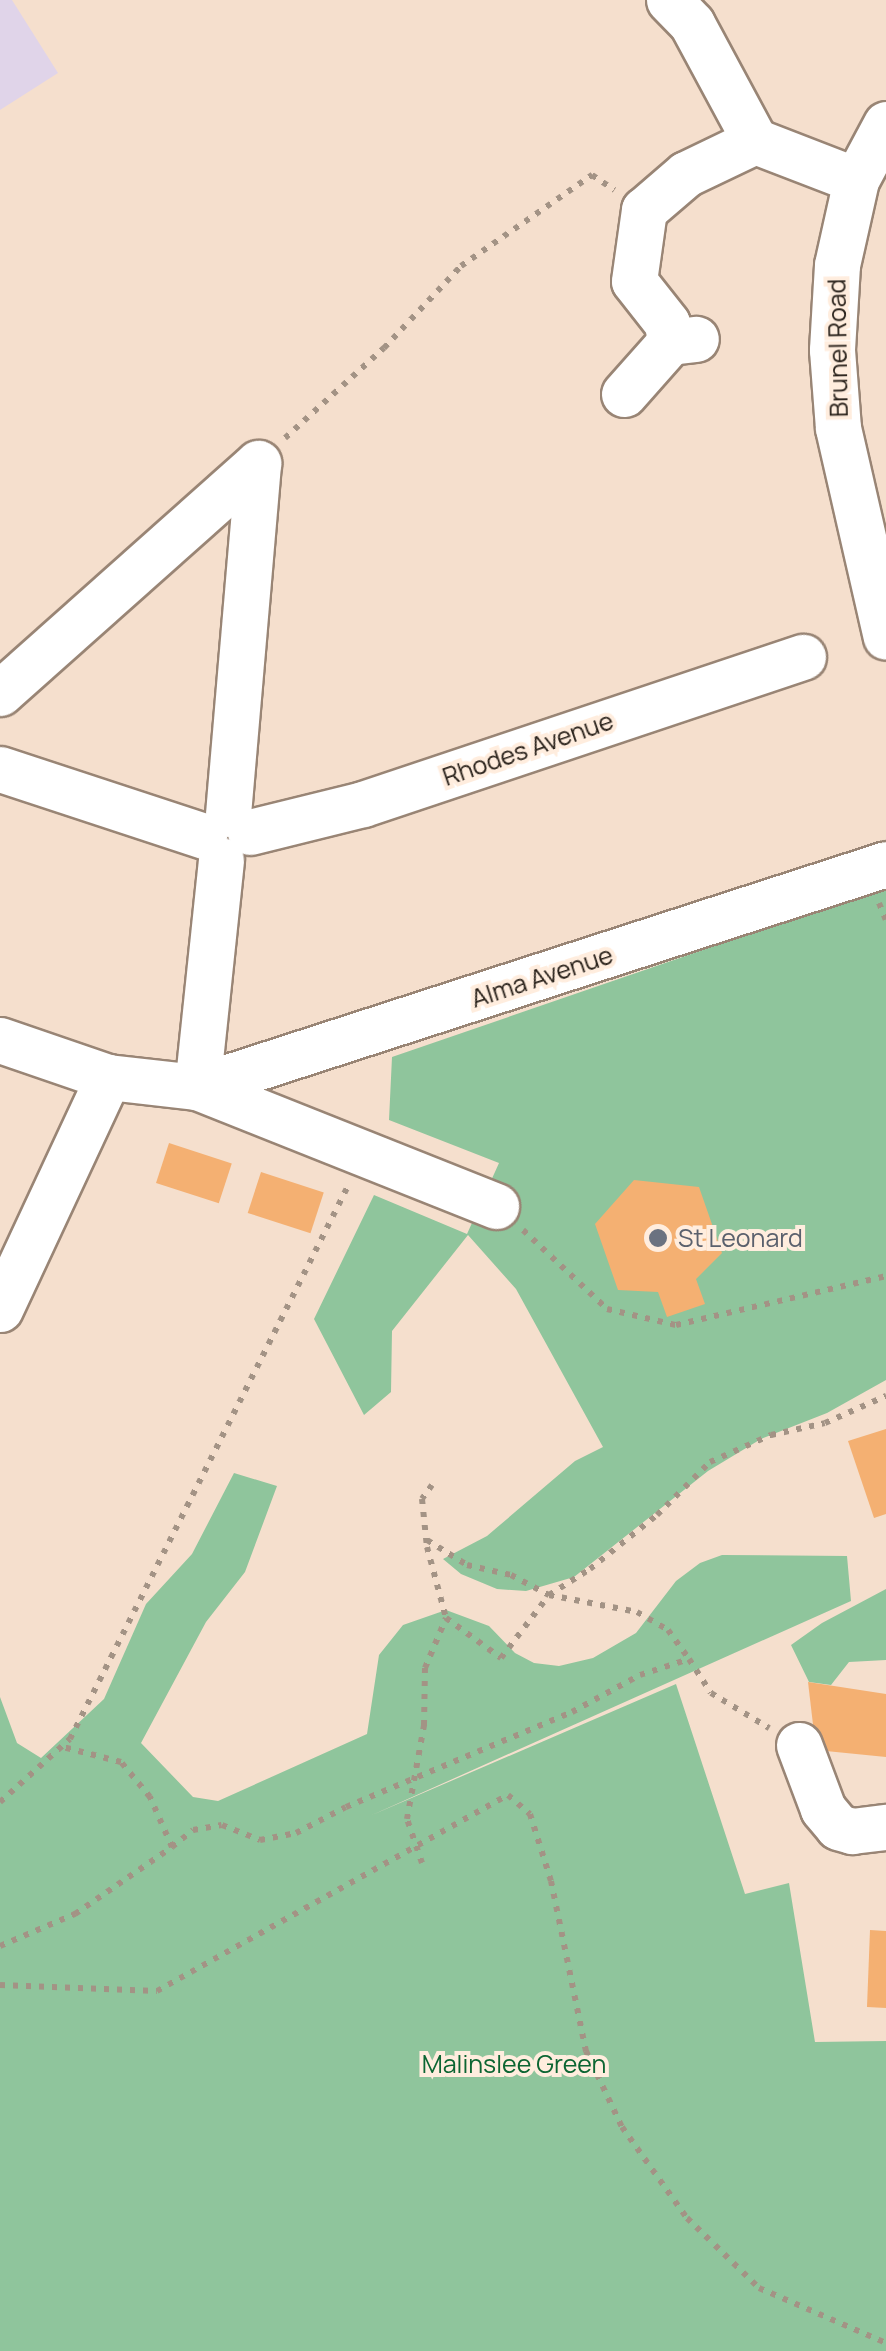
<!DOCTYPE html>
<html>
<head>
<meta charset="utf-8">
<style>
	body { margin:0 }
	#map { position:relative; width:886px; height:2351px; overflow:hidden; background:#f5dfcd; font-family:Manrope,sans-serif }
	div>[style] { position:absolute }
	.education>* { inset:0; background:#e0d4e9 }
	.green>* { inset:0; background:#8fc59c }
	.building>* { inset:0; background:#f4b072; transform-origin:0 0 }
	.path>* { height:6px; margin-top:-3px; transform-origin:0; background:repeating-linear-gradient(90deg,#a39385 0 5px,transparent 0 13px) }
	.roads { filter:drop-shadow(2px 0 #998575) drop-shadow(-2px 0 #998575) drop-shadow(0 2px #998575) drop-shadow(0 -2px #998575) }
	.minor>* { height:45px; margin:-22.5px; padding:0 22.5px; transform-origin:22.5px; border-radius:22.5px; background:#fff }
	.dots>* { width:28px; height:28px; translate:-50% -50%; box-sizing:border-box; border:5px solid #ffedde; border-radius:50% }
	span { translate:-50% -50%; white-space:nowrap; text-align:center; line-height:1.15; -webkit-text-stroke:8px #ffedde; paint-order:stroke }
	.street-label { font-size:25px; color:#29211a }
	.worship-label { font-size:25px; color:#5b616d }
	.left { translate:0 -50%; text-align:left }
	.park-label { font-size:25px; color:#0c6532 }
</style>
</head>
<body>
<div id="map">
	<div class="education">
		<div style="clip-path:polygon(0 0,12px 0,58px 73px,0 110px)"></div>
	</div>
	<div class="green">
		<div style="clip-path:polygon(886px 887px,886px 1380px,827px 1413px,761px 1439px,708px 1471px,574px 1577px,526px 1591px,497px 1589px,461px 1574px,443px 1559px,487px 1536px,575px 1461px,603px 1447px,516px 1289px,468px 1235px,392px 1331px,391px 1392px,364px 1415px,314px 1319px,374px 1195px,467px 1234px,499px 1163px,389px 1120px,392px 1057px)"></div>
		<div style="clip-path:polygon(234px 1473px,277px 1486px,245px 1572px,206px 1622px,141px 1743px,193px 1797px,218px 1801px,367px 1734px,379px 1655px,403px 1625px,446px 1610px,489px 1626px,515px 1653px,534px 1663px,559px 1666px,593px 1658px,636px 1633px,676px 1581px,700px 1563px,722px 1555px,847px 1556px,851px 1601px,372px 1815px,676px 1684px,745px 1894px,789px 1883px,815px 2042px,886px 2041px,886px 2351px,0 2351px,0 1697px,17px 1743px,41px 1758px,104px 1699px,146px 1604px,192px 1554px)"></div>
		<div style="clip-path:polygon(886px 1589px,886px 1660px,849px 1662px,831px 1685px,809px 1682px,791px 1645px,822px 1623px)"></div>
	</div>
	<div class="building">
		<div style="left:169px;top:1143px;width:66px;height:42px;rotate:18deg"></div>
		<div style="left:261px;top:1172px;width:66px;height:43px;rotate:18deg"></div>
		<div style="clip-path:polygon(634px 1180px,699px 1187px,722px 1253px,696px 1279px,705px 1304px,667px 1317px,658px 1292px,618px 1290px,595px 1224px)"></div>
		<div style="clip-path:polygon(886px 1429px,886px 1514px,874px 1518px,848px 1441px)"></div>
		<div style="clip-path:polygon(808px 1682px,886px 1694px,886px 1757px,816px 1750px)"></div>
		<div style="clip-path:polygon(870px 1930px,886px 1931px,886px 2008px,867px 2007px)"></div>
	</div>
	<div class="path">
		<div style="left:285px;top:438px;width:134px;rotate:-42.3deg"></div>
		<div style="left:384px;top:348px;width:112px;rotate:-46.8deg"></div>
		<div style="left:461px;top:266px;width:160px;rotate:-34.8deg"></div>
		<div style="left:592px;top:175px;width:27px;rotate:34deg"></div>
		<div style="left:879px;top:903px;width:18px;rotate:68deg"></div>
		<div style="left:523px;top:1230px;width:115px;rotate:43.2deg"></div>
		<div style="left:607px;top:1309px;width:71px;rotate:13.1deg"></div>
		<div style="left:676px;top:1325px;width:216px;rotate:-13.1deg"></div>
		<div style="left:432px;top:1485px;width:17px;rotate:126deg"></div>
		<div style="left:422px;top:1499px;width:48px;rotate:84.1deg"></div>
		<div style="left:427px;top:1547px;width:73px;rotate:75deg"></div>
		<div style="left:446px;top:1618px;width:68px;rotate:36deg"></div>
		<div style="left:501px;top:1658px;width:79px;rotate:-52.7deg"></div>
		<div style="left:549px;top:1595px;width:49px;rotate:-32.4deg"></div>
		<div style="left:590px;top:1569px;width:86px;rotate:-38.9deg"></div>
		<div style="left:657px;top:1515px;width:75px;rotate:-45deg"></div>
		<div style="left:710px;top:1462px;width:67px;rotate:-23.9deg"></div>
		<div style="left:771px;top:1435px;width:55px;rotate:-12.5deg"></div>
		<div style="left:825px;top:1423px;width:67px;rotate:-23.9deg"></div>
		<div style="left:427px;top:1540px;width:47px;rotate:32deg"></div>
		<div style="left:467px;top:1565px;width:45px;rotate:12.8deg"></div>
		<div style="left:511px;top:1575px;width:43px;rotate:27.8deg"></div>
		<div style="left:549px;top:1595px;width:90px;rotate:10.9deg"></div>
		<div style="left:637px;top:1612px;width:36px;rotate:30deg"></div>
		<div style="left:668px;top:1630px;width:36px;rotate:54deg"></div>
		<div style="left:0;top:1802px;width:94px;rotate:-42deg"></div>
		<div style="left:70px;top:1739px;width:619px;rotate:-63.31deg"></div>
		<div style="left:172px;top:1847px;width:27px;rotate:-39deg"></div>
		<div style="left:193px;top:1830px;width:29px;rotate:-10deg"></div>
		<div style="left:222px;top:1825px;width:41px;rotate:21.5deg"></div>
		<div style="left:260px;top:1840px;width:37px;rotate:-11deg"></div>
		<div style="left:296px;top:1833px;width:56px;rotate:-27.5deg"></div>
		<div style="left:346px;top:1807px;width:245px;rotate:-22.8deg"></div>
		<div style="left:572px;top:1712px;width:77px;rotate:-28.6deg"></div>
		<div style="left:640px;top:1675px;width:52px;rotate:-18.1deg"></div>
		<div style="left:689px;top:1659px;width:40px;rotate:57.1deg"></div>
		<div style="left:711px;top:1693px;width:68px;rotate:31.1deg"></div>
		<div style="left:422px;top:1863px;width:46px;rotate:-108.8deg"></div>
		<div style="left:407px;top:1819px;width:96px;rotate:-79.7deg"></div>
		<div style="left:424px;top:1725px;width:57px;rotate:-89deg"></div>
		<div style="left:425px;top:1668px;width:54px;rotate:-67.2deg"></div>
		<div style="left:0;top:1946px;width:82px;rotate:-23.1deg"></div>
		<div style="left:75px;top:1914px;width:118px;rotate:-34.6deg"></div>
		<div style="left:172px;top:1847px;width:55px;rotate:-113.7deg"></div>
		<div style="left:150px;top:1797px;width:45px;rotate:-129.6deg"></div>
		<div style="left:121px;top:1762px;width:60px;rotate:-165.5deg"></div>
		<div style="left:0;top:1985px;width:157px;rotate:2.2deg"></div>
		<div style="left:157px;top:1991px;width:402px;rotate:-29.2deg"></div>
		<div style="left:508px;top:1795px;width:29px;rotate:41deg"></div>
		<div style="left:530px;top:1814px;width:70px;rotate:72.6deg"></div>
		<div style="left:551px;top:1881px;width:174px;rotate:78.4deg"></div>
		<div style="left:586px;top:2051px;width:84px;rotate:64.7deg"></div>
		<div style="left:622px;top:2127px;width:112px;rotate:54.5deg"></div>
		<div style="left:687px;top:2218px;width:100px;rotate:44.2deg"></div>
		<div style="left:759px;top:2288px;width:138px;rotate:23.4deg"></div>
	</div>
	<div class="roads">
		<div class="minor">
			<div style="left:669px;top:0;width:33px;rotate:46deg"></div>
			<div style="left:692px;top:24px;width:133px;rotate:61.7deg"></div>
			<div style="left:755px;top:141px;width:108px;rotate:21.1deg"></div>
			<div style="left:886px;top:124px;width:64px;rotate:118.2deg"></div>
			<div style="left:856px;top:180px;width:87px;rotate:102.6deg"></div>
			<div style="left:837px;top:265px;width:85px;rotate:93.4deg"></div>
			<div style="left:832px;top:350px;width:78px;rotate:85.6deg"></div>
			<div style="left:838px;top:428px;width:214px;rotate:77.1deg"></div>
			<div style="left:670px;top:342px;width:19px;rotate:-99deg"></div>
			<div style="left:667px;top:323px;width:53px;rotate:-128.2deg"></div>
			<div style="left:634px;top:281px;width:72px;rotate:-82deg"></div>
			<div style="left:644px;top:210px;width:55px;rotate:-40.6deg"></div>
			<div style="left:686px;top:174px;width:76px;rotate:-25.6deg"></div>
			<div style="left:624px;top:394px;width:69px;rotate:-48.5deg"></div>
			<div style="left:670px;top:342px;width:26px;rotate:-7deg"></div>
			<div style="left:0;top:693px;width:346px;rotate:-41.7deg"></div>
			<div style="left:0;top:769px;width:215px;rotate:18.2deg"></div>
			<div style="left:228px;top:814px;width:352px;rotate:-85.1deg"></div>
			<div style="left:250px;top:832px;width:116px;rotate:-13.9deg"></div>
			<div style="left:363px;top:804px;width:464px;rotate:-18.5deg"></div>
			<div style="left:221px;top:860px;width:228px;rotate:96deg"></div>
			<div style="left:197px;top:1087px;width:322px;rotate:21.7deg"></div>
			<div style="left:0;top:1040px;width:114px;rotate:18.9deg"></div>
			<div style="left:108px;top:1077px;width:90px;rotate:6.4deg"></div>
			<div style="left:197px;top:1087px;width:724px;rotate:-17.93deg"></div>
			<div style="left:0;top:1309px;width:256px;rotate:-65deg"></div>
			<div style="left:799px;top:1745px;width:68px;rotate:69.4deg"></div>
			<div style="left:823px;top:1809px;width:23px;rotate:50deg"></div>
			<div style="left:838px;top:1827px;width:15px;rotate:16deg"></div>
			<div style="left:852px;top:1831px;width:34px;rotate:-7deg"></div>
		</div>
	</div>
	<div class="dots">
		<div style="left:658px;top:1238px;background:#6b7280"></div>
	</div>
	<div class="street-label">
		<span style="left:838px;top:348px;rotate:-91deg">Brunel Road</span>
		<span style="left:528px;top:749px;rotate:-19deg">Rhodes Avenue</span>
		<span style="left:542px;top:977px;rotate:-18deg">Alma Avenue</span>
	</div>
	<div class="worship-label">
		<span class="left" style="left:678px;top:1238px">St Leonard</span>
	</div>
	<div class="park-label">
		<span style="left:514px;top:2064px">Malinslee Green</span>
	</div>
</div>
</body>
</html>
